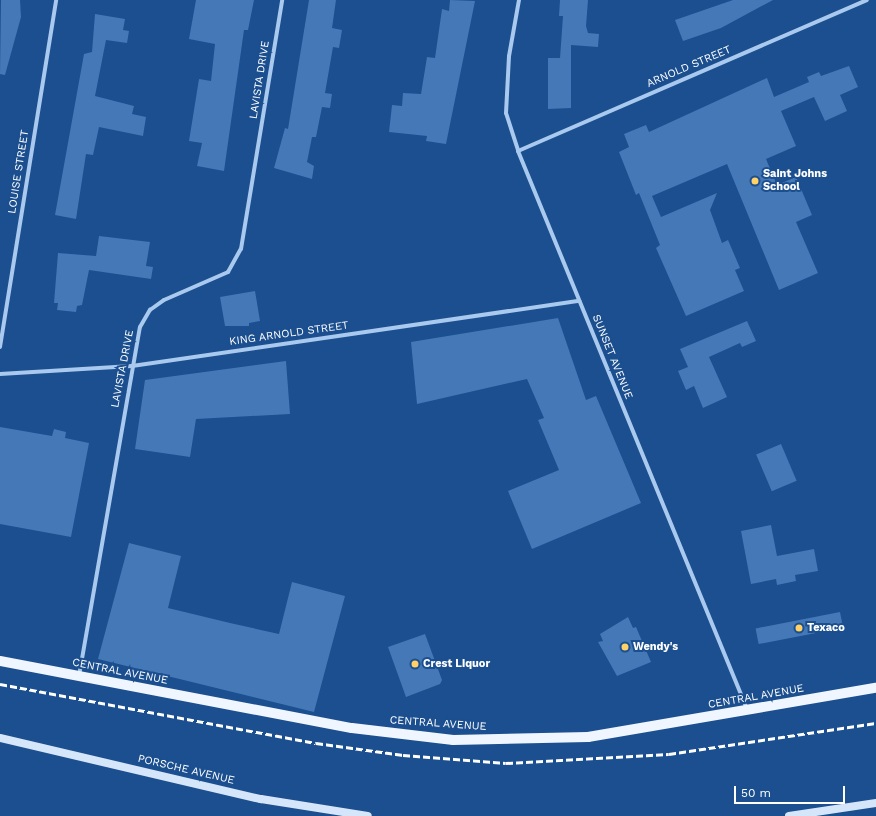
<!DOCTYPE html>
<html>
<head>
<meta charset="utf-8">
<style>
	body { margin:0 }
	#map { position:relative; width:876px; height:816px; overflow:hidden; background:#1b4f8f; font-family:"Work Sans",sans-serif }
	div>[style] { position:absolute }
	.building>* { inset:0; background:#4478b7; transform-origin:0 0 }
	.street>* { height:4px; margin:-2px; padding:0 2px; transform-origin:2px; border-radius:2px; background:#a9c9ee }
	.secondary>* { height:8px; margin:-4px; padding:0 4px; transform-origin:4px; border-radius:4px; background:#d6e6fa }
	.primary>* { height:10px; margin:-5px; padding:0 5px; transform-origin:5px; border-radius:5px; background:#f0f6ff }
	.rail>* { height:3px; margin-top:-1.5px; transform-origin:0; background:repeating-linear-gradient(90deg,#fff 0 7px,transparent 0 10px) }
	.dots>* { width:11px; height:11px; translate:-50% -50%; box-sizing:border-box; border:2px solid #1b4f8f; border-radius:50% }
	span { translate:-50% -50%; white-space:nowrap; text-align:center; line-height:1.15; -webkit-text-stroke:4px #1b4f8f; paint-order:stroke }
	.street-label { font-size:11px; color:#fff }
	.poi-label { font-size:11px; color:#fff; font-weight:700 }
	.left { translate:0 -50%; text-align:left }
	.scale { position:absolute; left:734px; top:786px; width:111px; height:18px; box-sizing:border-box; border:2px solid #fff; border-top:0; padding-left:5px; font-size:12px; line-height:14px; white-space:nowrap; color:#fff; -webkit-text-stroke:3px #1b4f8f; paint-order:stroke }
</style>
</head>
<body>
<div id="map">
	<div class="building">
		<div style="clip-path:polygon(1px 0,20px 0,21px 17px,5px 75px,0 74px)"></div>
		<div style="clip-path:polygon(196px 0,254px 0,248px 30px,244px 30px,224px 171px,197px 166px,202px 143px,189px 141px,199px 79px,211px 81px,215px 44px,189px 39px)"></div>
		<div style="clip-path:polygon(309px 0,336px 0,332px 28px,342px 30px,339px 48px,333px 47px,325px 93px,332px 94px,330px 108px,322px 107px,316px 137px,312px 137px,307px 162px,314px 166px,312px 179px,274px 168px,285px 128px,288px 129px)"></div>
		<div style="clip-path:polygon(450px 0,475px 1px,446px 144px,426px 141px,427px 136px,389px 132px,392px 105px,402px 106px,403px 93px,421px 94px,427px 57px,435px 58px,442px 9px,449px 11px)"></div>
		<div style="clip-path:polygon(560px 0,588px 0,586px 26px,588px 33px,599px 34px,598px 47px,571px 45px,571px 108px,548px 109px,548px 58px,560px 58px,563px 16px,559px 16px)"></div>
		<div style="clip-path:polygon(733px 0,773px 0,721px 28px,683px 41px,675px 20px)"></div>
		<div style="clip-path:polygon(95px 14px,125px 19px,123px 30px,129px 31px,127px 43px,106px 40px,95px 96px,134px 106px,132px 114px,146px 117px,143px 136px,99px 127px,93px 155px,86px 154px,76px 219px,55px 215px,84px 54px,92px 52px)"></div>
		<div style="clip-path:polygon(849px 66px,858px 87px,840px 95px,847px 111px,825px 121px,814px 97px,781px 111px,796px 146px,766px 159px,777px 185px,796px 177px,812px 215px,796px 222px,818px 273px,779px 290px,727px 164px,652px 196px,661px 217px,717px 193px,710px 210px,722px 243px,728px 240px,740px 268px,735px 270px,744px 291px,686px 316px,656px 248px,660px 245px,639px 193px,636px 195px,619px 152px,629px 147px,624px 134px,646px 125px,649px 132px,767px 78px,774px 97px,809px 82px,807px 77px,819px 72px,821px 76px)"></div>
		<div style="clip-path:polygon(99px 236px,150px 242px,146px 266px,153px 267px,151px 279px,89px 270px,82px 305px,77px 306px,76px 312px,57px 310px,58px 303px,54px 303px,58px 253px,96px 256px)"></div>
		<div style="clip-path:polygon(255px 291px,260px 321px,249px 323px,249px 326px,225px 326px,220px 297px)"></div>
		<div style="clip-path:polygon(558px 318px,586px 400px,596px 396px,641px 503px,532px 549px,508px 491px,559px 470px,538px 420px,544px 418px,527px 379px,417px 404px,411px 342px)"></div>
		<div style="clip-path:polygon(747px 321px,756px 341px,742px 347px,740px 343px,709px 357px,727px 397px,703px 408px,694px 386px,686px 390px,678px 371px,688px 367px,680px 349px)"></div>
		<div style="clip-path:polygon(286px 361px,290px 414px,196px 419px,190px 457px,135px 449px,145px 380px)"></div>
		<div style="clip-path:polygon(0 427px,52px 436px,54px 429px,66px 432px,65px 438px,89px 443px,71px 537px,0 524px)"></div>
		<div style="left:781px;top:444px;width:40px;height:27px;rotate:67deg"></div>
		<div style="clip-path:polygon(771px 525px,777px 556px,814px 549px,818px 571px,795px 575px,796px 581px,777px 585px,776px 579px,751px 584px,741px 531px)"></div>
		<div style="clip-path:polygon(129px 543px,181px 556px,168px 608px,230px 623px,279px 634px,292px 582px,345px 596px,314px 712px,98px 659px)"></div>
		<div style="left:840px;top:612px;width:16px;height:86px;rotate:79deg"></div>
		<div style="clip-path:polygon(628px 617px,633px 628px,636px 627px,651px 662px,617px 676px,598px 642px,603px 641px,600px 634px)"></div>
		<div style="clip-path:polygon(425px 634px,442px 680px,440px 684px,406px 697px,388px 647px)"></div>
	</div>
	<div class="street">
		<div style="left:519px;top:0;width:57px;rotate:100.1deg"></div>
		<div style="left:509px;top:56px;width:57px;rotate:93deg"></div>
		<div style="left:506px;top:113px;width:40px;rotate:72deg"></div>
		<div style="left:518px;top:151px;width:603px;rotate:67.69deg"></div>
		<div style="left:518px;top:151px;width:380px;rotate:-23.4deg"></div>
		<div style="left:0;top:347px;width:351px;rotate:-80.8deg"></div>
		<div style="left:0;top:374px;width:132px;rotate:-3.5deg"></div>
		<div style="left:132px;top:366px;width:452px;rotate:-8.3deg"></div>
		<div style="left:79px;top:676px;width:354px;rotate:-80.1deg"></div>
		<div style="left:140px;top:327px;width:20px;rotate:-60deg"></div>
		<div style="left:150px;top:310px;width:17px;rotate:-36deg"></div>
		<div style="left:164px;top:300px;width:70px;rotate:-23.6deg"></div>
		<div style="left:228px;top:272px;width:26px;rotate:-61deg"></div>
		<div style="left:241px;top:249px;width:252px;rotate:-80.6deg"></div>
	</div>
	<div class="secondary">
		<div style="left:0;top:738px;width:268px;rotate:13.2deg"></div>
		<div style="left:261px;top:799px;width:108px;rotate:9deg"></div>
		<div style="left:789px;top:816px;width:88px;rotate:-8.5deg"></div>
	</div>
	<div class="primary">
		<div style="left:0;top:661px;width:358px;rotate:10.8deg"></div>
		<div style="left:352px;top:728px;width:102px;rotate:6.8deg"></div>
		<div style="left:453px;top:740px;width:135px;rotate:-1.3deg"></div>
		<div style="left:588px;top:737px;width:292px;rotate:-9.7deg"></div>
	</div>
	<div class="rail">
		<div style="left:0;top:684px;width:321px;rotate:10.6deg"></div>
		<div style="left:316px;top:743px;width:88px;rotate:7.9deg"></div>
		<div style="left:403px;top:755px;width:103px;rotate:4.4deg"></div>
		<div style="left:506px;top:763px;width:163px;rotate:-3.2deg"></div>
		<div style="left:669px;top:754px;width:209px;rotate:-8.5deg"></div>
	</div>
	<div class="dots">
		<div style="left:755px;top:181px;background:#ffd166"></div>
		<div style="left:799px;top:628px;background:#ffd166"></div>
		<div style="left:625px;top:647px;background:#ffd166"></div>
		<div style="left:415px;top:664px;background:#ffd166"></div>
	</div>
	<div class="street-label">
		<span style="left:689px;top:67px;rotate:-23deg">ARNOLD STREET</span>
		<span style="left:260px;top:80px;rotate:-81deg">LAVISTA DRIVE</span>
		<span style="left:19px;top:172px;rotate:-81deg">LOUISE STREET</span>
		<span style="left:289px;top:334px;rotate:-8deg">KING ARNOLD STREET</span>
		<span style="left:612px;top:357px;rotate:68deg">SUNSET AVENUE</span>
		<span style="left:123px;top:369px;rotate:-79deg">LAVISTA DRIVE</span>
		<span style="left:120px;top:672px;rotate:11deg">CENTRAL AVENUE</span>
		<span style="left:756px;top:697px;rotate:-10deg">CENTRAL AVENUE</span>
		<span style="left:438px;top:724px;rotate:4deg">CENTRAL AVENUE</span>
		<span style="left:186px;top:770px;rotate:13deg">PORSCHE AVENUE</span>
	</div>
	<div class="poi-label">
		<span class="left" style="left:763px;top:181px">Saint Johns<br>School</span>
		<span class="left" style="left:807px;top:628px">Texaco</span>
		<span class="left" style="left:633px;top:647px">Wendy's</span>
		<span class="left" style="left:423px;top:664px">Crest Liquor</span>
	</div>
	<div class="scale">50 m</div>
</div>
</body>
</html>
